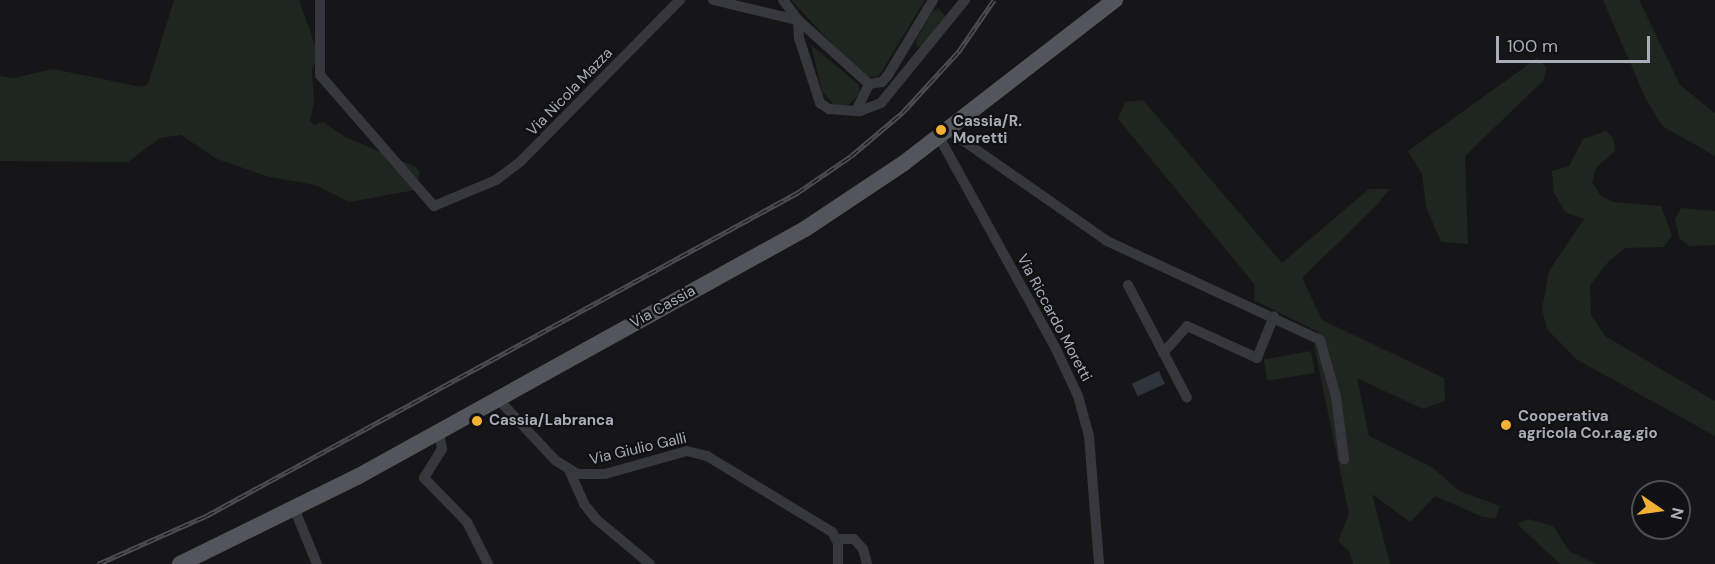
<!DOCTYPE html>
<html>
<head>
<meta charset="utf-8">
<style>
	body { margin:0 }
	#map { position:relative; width:1715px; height:564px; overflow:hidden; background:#161618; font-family:"DM Sans",sans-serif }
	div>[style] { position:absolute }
	.green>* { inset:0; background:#1e261f; transform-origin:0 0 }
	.water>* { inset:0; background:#2c353c; transform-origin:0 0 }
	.street>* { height:10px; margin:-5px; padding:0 5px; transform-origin:5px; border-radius:5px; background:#37383d }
	.primary>* { height:16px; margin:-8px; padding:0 8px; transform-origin:8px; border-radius:8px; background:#53555c }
	.rail>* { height:5px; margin-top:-2.5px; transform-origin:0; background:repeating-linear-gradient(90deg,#111113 0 9px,#4a4c52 0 18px); box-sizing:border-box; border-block:2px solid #4a4c52 }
	.dots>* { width:16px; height:16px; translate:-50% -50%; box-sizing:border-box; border:3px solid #111113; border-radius:50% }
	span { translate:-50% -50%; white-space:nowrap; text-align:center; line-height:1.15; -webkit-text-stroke:4.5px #111113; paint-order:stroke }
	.street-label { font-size:15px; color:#a8adb8 }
	.poi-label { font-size:15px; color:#a8adb8; font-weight:700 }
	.left { translate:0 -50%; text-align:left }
	.north { position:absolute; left:1631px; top:480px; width:60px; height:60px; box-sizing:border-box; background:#111113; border:2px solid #4d4f55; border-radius:50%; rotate:103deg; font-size:16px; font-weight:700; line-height:24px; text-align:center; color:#a8adb8 }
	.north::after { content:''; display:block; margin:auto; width:21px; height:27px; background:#f2b134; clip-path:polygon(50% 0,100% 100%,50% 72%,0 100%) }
	.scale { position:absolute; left:1496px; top:36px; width:154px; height:27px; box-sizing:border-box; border:3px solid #a8adb8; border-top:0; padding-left:8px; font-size:18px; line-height:21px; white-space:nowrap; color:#a8adb8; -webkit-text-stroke:4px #111113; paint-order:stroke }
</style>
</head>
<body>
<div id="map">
	<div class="green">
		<div style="clip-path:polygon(174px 0,299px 0,318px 54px,312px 70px,314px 102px,310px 121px,314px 125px,323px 122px,345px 137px,416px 167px,420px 173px,415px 190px,349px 202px,315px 185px,269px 177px,217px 159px,181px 135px,160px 138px,128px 162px,0 161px,0 76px,14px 78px,53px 69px,142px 87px,148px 84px)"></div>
		<div style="clip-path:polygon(791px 0,925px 0,878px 77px,869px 77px,855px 68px)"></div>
		<div style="clip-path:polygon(1603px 0,1639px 0,1680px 85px,1715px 113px,1715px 156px,1662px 126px,1645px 97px)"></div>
		<div style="clip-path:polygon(938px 8px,947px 18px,920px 47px,917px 46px,916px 40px,932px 12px)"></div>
		<div style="clip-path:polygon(811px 45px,858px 84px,860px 94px,848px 105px,834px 105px,822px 91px)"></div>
		<div style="clip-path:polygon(1537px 58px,1547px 68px,1543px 81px,1465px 156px,1468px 244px,1441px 242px,1426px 207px,1422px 174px,1408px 151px)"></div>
		<div style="clip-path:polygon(1143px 100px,1282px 263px,1369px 189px,1389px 189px,1378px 204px,1302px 278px,1322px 320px,1444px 378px,1445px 401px,1423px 409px,1357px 378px,1369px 436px,1433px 468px,1459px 491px,1500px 506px,1496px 518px,1483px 517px,1435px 496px,1410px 522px,1372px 494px,1390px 564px,1353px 564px,1349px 551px,1338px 541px,1349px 514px,1314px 345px,1318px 332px,1254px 300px,1255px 285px,1118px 119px,1125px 102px)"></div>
		<div style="clip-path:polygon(1606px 131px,1613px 138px,1615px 151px,1596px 168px,1592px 182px,1600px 195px,1613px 202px,1661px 206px,1672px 235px,1664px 247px,1625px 248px,1608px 262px,1590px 285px,1591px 315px,1605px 336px,1715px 401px,1715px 436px,1576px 359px,1547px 329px,1542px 309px,1549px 271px,1584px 219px,1565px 212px,1554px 193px,1552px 171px,1569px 166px,1583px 139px)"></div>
		<div style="clip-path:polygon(1681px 208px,1715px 211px,1715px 245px,1689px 246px,1679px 238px,1675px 219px)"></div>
		<div style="left:1311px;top:351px;width:22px;height:48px;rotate:80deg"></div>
		<div style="clip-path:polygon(1528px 519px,1553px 526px,1569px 551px,1596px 564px,1560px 564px,1517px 524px)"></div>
	</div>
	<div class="water">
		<div style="left:1159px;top:371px;width:14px;height:30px;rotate:65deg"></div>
	</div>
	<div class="street">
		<div style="left:320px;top:0;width:75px;rotate:90deg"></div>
		<div style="left:320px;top:75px;width:174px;rotate:49deg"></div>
		<div style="left:434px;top:206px;width:67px;rotate:-22.8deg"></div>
		<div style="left:496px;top:180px;width:30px;rotate:-37deg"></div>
		<div style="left:520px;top:162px;width:228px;rotate:-45.4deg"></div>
		<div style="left:713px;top:0;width:86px;rotate:13.4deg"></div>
		<div style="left:783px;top:0;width:25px;rotate:53deg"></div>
		<div style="left:798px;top:20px;width:96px;rotate:42deg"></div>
		<div style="left:798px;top:20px;width:18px;rotate:87deg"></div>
		<div style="left:799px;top:38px;width:68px;rotate:72.1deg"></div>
		<div style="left:820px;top:103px;width:11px;rotate:34deg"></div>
		<div style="left:829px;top:109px;width:31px;rotate:4deg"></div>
		<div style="left:860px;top:111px;width:22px;rotate:-21deg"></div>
		<div style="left:881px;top:103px;width:133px;rotate:-50.8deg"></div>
		<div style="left:869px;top:84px;width:13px;rotate:-9deg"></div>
		<div style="left:882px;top:82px;width:9px;rotate:-49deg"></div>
		<div style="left:888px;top:75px;width:87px;rotate:-59deg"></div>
		<div style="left:856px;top:111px;width:30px;rotate:-64deg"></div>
		<div style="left:948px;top:130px;width:194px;rotate:34.9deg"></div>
		<div style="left:1107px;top:241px;width:235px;rotate:24.9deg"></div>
		<div style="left:1320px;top:340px;width:59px;rotate:74.3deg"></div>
		<div style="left:1336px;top:397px;width:63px;rotate:82.6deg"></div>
		<div style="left:939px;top:137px;width:240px;rotate:61.1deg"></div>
		<div style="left:1055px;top:347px;width:54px;rotate:64.9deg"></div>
		<div style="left:1078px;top:396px;width:41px;rotate:74.6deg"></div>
		<div style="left:1089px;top:436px;width:128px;rotate:85.5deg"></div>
		<div style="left:1128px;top:285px;width:127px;rotate:62.4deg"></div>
		<div style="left:1163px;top:353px;width:36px;rotate:-48deg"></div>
		<div style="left:1187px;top:326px;width:77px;rotate:24.6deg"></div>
		<div style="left:1257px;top:358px;width:45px;rotate:-68deg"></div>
		<div style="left:498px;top:399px;width:83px;rotate:46.9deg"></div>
		<div style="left:555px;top:460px;width:26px;rotate:32deg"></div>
		<div style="left:577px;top:474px;width:28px"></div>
		<div style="left:605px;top:474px;width:85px;rotate:-15.7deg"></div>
		<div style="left:687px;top:451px;width:21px;rotate:14deg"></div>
		<div style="left:707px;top:456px;width:146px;rotate:31.3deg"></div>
		<div style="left:832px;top:532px;width:13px;rotate:61deg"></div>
		<div style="left:838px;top:543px;width:21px;rotate:90deg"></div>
		<div style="left:439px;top:432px;width:17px;rotate:80deg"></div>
		<div style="left:442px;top:449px;width:34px;rotate:122deg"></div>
		<div style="left:424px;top:478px;width:62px;rotate:45.7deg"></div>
		<div style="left:467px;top:522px;width:47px;rotate:63.4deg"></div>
		<div style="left:570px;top:472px;width:35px;rotate:66deg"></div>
		<div style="left:584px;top:504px;width:19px;rotate:51deg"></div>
		<div style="left:596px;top:519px;width:70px;rotate:39.8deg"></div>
		<div style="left:294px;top:508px;width:61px;rotate:67.7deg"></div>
		<div style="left:837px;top:539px;width:17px"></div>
		<div style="left:854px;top:539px;width:13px;rotate:48deg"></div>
		<div style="left:863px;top:549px;width:16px;rotate:75deg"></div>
	</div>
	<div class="primary">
		<div style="left:180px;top:564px;width:197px;rotate:-26.2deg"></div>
		<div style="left:357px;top:477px;width:512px;rotate:-28.97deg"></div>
		<div style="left:805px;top:229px;width:119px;rotate:-33.7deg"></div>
		<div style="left:904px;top:163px;width:267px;rotate:-37.7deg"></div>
	</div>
	<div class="rail">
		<div style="left:98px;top:564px;width:118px;rotate:-24deg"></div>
		<div style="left:206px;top:516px;width:674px;rotate:-28.66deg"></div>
		<div style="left:797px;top:193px;width:65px;rotate:-34.4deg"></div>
		<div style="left:851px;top:156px;width:68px;rotate:-40.2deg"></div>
		<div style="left:903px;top:112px;width:83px;rotate:-47.4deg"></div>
		<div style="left:959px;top:51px;width:62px;rotate:-55.5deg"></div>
	</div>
	<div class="dots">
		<div style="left:941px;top:130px;background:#f2b134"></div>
		<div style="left:477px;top:421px;background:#f2b134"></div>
		<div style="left:1506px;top:425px;background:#f2b134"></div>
	</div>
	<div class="street-label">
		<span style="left:570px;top:92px;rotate:-46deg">Via Nicola Mazza</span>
		<span style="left:663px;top:307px;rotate:-29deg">Via Cassia</span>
		<span style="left:1054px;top:318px;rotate:62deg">Via Riccardo Moretti</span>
		<span style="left:638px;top:449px;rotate:-13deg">Via Giulio Galli</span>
	</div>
	<div class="poi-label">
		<span class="left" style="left:953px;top:130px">Cassia/R.<br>Moretti</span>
		<span class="left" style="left:1518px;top:425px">Cooperativa<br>agricola Co.r.ag.gio</span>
		<span class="left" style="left:489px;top:421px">Cassia/Labranca</span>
	</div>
	<div class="north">N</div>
	<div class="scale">100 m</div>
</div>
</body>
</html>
